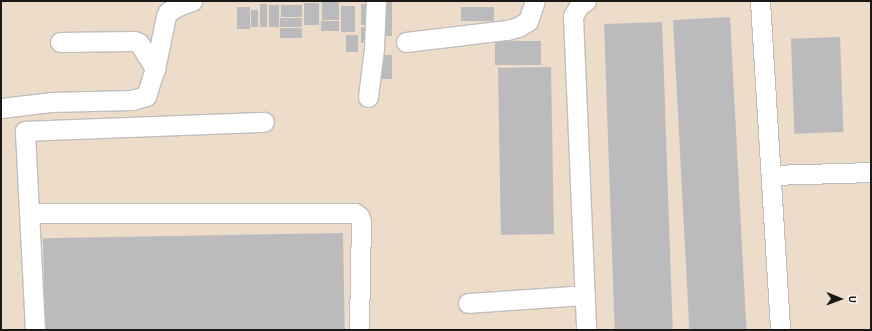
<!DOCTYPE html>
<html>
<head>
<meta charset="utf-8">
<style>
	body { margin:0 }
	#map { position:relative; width:872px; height:331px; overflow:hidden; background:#eae8e4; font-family:"Alegreya Sans",sans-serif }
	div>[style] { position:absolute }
	.industrial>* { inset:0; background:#ecdcc9; transform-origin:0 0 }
	.building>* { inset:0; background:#bbbbbe; transform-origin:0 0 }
	.roads { filter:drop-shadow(1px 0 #c0bebb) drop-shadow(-1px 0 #c0bebb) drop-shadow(0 1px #c0bebb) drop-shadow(0 -1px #c0bebb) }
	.minor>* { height:19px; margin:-9.5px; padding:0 9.5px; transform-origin:9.5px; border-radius:9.5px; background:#fff }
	span { translate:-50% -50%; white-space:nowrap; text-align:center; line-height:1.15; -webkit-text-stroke:4px #f7f5f2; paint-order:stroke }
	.frame { position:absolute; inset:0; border:2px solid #191817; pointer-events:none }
	.north { position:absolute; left:820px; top:279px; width:40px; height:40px; -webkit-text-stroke:3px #f7f5f2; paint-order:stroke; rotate:91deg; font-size:11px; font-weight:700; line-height:16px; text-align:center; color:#191817 }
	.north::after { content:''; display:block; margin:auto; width:14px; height:18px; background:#191817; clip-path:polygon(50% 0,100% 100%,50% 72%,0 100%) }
</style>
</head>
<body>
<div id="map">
	<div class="industrial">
		<div style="left:1px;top:1px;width:870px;height:329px"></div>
	</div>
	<div class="building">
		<div style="left:377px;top:1px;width:15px;height:35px"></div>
		<div style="left:322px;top:2px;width:17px;height:18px"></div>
		<div style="left:304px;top:3px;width:15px;height:22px"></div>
		<div style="left:260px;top:4px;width:7px;height:23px"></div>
		<div style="left:374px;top:4px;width:21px;height:13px;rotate:90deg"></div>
		<div style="left:269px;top:5px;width:10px;height:22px"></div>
		<div style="left:281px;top:5px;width:21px;height:12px"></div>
		<div style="left:341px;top:6px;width:14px;height:26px"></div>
		<div style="left:237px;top:7px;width:13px;height:22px"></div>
		<div style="left:494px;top:7px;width:14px;height:33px;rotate:90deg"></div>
		<div style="left:251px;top:10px;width:7px;height:17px"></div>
		<div style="left:730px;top:17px;width:313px;height:57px;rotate:87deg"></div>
		<div style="left:280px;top:18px;width:22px;height:9px"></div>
		<div style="left:321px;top:21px;width:18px;height:10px"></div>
		<div style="left:662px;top:22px;width:308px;height:58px;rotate:88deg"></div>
		<div style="left:361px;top:27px;width:13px;height:16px"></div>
		<div style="left:280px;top:28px;width:22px;height:10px"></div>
		<div style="left:346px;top:35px;width:12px;height:17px"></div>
		<div style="left:840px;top:37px;width:95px;height:49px;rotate:88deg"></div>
		<div style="left:541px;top:41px;width:24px;height:46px;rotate:90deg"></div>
		<div style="left:380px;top:55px;width:12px;height:24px"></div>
		<div style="left:551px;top:67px;width:167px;height:53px;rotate:89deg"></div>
		<div style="left:343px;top:233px;width:97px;height:300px;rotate:89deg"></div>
	</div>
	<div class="roads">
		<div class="minor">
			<div style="left:586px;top:1px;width:7px;rotate:153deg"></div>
			<div style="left:580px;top:4px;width:14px;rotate:120deg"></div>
			<div style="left:573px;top:16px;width:314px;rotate:87.6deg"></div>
			<div style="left:760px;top:1px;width:330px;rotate:86.5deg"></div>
			<div style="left:60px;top:42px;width:74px;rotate:-0.8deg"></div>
			<div style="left:134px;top:41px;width:5px;rotate:22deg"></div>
			<div style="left:139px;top:43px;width:31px;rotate:58deg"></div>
			<div style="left:406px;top:42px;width:102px;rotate:-6.8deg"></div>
			<div style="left:507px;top:30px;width:11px;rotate:-15deg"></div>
			<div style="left:518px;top:27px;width:12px;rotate:-31deg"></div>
			<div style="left:528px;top:21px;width:21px;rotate:-71deg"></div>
			<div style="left:368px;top:97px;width:49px;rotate:-83deg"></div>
			<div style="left:374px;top:48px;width:47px;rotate:-87.6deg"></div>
			<div style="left:1px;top:108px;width:50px;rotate:-6.8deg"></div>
			<div style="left:51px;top:102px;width:81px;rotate:-1.4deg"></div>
			<div style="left:132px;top:100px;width:15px;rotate:-16deg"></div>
			<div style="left:146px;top:96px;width:28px;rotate:-72deg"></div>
			<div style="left:155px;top:69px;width:54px;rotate:-78.3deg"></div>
			<div style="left:166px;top:16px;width:4px;rotate:-63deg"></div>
			<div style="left:168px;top:12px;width:12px;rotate:-31deg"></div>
			<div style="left:178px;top:6px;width:15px;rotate:-20deg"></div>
			<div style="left:771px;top:175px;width:100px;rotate:-1.7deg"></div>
			<div style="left:30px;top:213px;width:325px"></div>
			<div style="left:355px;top:213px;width:5px;rotate:37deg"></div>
			<div style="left:359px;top:216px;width:5px;rotate:68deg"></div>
			<div style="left:361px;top:221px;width:109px;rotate:91.1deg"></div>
			<div style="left:468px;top:303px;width:117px;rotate:-3.9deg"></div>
			<div style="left:35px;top:330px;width:199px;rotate:-92.9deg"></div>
			<div style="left:25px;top:131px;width:239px;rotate:-2.2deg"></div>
		</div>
	</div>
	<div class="frame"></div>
	<div class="north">U</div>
</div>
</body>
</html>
